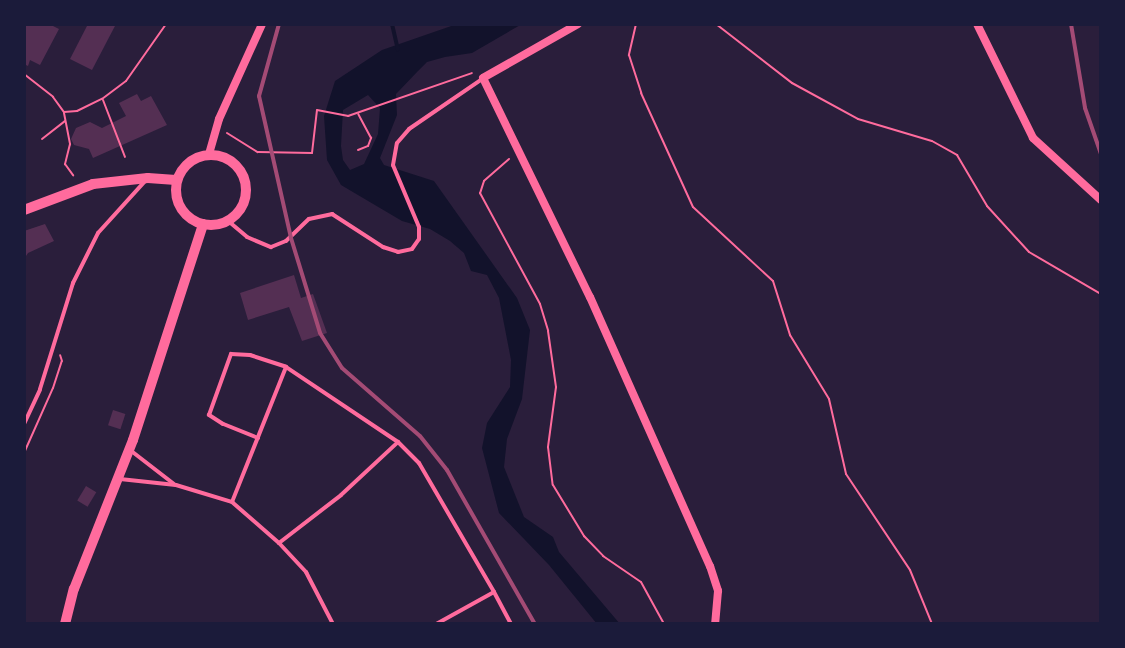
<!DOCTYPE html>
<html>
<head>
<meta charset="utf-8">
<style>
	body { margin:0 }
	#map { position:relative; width:1125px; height:648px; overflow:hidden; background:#1b1b3a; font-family:"Archivo Narrow",sans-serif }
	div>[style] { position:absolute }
	.green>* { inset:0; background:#2a1e3b; transform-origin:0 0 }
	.water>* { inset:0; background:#12122b }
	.stream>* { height:4px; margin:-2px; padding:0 2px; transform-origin:2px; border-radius:2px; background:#12122b }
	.building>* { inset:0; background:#542f53; transform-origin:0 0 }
	.path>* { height:2px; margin:-1px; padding:0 1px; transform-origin:1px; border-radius:1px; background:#ff6b9d }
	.service>* { height:4px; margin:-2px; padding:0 2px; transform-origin:2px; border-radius:2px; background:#ff6b9d }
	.minor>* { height:8px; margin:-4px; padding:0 4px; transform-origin:4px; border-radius:4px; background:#ff6b9d }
	.tertiary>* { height:10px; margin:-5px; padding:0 5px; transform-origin:5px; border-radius:5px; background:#ff6b9d }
	.tertiary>.ring { margin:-5px; padding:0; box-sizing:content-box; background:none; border:10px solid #ff6b9d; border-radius:50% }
	.rail>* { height:4px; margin:-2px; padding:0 2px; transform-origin:2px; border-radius:2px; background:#a44b75 }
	span { translate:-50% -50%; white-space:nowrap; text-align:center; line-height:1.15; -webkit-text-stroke:6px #1b1b3a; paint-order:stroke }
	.frame { position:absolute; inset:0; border:26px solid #1b1b3a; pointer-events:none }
</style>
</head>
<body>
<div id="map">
	<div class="green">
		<div style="left:24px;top:24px;width:1077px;height:600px"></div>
	</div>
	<div class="water">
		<div style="clip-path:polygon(evenodd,457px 24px,522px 24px,472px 53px,445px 57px,427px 62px,418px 71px,396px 94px,397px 115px,380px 158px,384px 165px,434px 181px,517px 298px,530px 330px,522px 399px,507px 439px,504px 467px,524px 517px,553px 537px,559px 552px,620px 624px,597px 624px,549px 565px,499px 513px,482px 448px,487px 423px,510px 387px,511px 360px,499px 298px,487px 275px,471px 271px,464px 253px,450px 241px,430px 229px,402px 221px,341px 185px,327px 160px,324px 116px,335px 81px,382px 50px,457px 24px,368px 95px,380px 108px,378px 134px,364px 164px,350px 170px,343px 160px,341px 146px,343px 110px,368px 95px)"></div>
	</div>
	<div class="stream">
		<div style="left:392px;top:24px;width:26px;rotate:77deg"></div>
	</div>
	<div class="building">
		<div style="clip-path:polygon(25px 24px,49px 24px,59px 29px,40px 65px,30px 60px,28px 66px,24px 64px)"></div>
		<div style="clip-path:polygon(88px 24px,116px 24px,92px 70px,70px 59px)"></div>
		<div style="clip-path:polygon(137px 94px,141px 101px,151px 96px,167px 125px,93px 158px,89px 149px,74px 145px,71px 139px,76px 128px,90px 122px,102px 128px,126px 116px,119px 103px)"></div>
		<div style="clip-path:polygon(45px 224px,54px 241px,28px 253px,24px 259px,24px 231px)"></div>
		<div style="clip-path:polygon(294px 275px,301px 298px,313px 294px,327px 333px,302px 341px,289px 307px,248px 320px,240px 293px)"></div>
		<div style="left:113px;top:410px;width:13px;height:16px;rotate:18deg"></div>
		<div style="left:86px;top:486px;width:12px;height:17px;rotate:31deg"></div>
	</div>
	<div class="path">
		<div style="left:636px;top:24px;width:32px;rotate:103deg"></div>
		<div style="left:629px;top:55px;width:40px;rotate:72deg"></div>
		<div style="left:641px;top:93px;width:125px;rotate:65.5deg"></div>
		<div style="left:693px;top:207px;width:109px;rotate:42.8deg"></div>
		<div style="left:773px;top:281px;width:57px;rotate:72.5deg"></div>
		<div style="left:790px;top:335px;width:75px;rotate:58.6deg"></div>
		<div style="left:829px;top:399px;width:77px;rotate:77.2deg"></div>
		<div style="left:846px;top:474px;width:115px;rotate:56.3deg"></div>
		<div style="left:910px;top:570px;width:58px;rotate:67.8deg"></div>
		<div style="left:716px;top:24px;width:96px;rotate:37.8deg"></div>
		<div style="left:792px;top:83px;width:75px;rotate:28.6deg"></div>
		<div style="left:858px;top:119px;width:77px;rotate:16.6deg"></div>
		<div style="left:932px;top:141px;width:29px;rotate:29deg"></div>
		<div style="left:957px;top:155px;width:59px;rotate:59.5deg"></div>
		<div style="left:987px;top:206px;width:62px;rotate:47.6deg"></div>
		<div style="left:1029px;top:252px;width:83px;rotate:30.3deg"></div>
		<div style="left:24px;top:74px;width:37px;rotate:38deg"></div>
		<div style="left:53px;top:97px;width:19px;rotate:54deg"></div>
		<div style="left:64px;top:112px;width:13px;rotate:-4deg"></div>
		<div style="left:77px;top:111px;width:28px;rotate:-26deg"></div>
		<div style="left:102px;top:99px;width:30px;rotate:-37deg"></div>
		<div style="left:126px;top:81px;width:70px;rotate:-54.9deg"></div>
		<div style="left:103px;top:100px;width:61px;rotate:68.9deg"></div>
		<div style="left:64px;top:113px;width:32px;rotate:79deg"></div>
		<div style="left:70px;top:144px;width:21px;rotate:104deg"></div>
		<div style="left:65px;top:164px;width:14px;rotate:54deg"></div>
		<div style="left:227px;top:133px;width:36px;rotate:32deg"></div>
		<div style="left:258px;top:152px;width:54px;rotate:1.1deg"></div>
		<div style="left:312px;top:153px;width:43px;rotate:-83.4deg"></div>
		<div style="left:317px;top:110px;width:32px;rotate:11deg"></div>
		<div style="left:348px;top:116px;width:131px;rotate:-19.1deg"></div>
		<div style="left:42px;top:139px;width:29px;rotate:-38deg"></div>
		<div style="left:358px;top:150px;width:11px;rotate:-22deg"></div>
		<div style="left:368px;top:146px;width:9px;rotate:-69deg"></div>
		<div style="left:371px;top:138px;width:27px;rotate:-118deg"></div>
		<div style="left:509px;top:159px;width:33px;rotate:139deg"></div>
		<div style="left:484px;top:181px;width:13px;rotate:108deg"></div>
		<div style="left:480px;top:193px;width:126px;rotate:61.6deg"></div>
		<div style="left:540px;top:304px;width:28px;rotate:73deg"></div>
		<div style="left:548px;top:331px;width:57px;rotate:81.9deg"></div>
		<div style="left:556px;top:387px;width:61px;rotate:97.6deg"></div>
		<div style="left:548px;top:447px;width:38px;rotate:83deg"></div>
		<div style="left:553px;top:485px;width:60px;rotate:58.7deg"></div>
		<div style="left:584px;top:536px;width:28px;rotate:46deg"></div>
		<div style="left:603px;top:556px;width:46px;rotate:34.4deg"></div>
		<div style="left:641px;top:582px;width:48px;rotate:61.3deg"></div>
		<div style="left:24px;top:453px;width:71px;rotate:-66deg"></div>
		<div style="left:53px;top:388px;width:28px;rotate:-72deg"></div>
		<div style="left:62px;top:361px;width:6px;rotate:-108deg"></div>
	</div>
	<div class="service">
		<div style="left:227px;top:220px;width:26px;rotate:40deg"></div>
		<div style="left:247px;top:237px;width:26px;rotate:23deg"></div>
		<div style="left:271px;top:247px;width:16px;rotate:-22deg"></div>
		<div style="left:286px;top:241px;width:32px;rotate:-44deg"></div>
		<div style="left:309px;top:219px;width:24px;rotate:-12deg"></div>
		<div style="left:332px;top:214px;width:61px;rotate:32.9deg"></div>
		<div style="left:383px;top:247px;width:16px;rotate:18deg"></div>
		<div style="left:398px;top:252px;width:14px;rotate:-12deg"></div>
		<div style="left:412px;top:249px;width:12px;rotate:-55deg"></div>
		<div style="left:419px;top:239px;width:12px;rotate:-90deg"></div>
		<div style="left:419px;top:227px;width:67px;rotate:-112.8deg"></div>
		<div style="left:393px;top:165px;width:22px;rotate:-80deg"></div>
		<div style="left:397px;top:143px;width:18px;rotate:-49deg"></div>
		<div style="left:409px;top:129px;width:88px;rotate:-34.4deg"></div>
		<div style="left:24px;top:424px;width:38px;rotate:-65deg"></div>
		<div style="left:40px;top:389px;width:111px;rotate:-72.7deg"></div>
		<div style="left:73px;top:283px;width:56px;rotate:-63.4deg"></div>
		<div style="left:98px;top:233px;width:72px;rotate:-47.8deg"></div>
		<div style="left:258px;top:438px;width:38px;rotate:-158deg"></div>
		<div style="left:223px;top:424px;width:17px;rotate:-147deg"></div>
		<div style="left:209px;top:415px;width:65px;rotate:-70.2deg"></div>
		<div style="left:231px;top:354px;width:19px;rotate:3deg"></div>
		<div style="left:250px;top:355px;width:38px;rotate:18deg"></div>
		<div style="left:398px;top:442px;width:30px;rotate:45deg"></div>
		<div style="left:419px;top:463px;width:149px;rotate:59.8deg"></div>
		<div style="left:494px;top:592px;width:66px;rotate:151.1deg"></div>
		<div style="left:130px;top:450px;width:56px;rotate:37.7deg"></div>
		<div style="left:120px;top:479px;width:56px;rotate:6.1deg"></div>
		<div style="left:176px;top:485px;width:59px;rotate:16.9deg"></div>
		<div style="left:232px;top:502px;width:62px;rotate:41.1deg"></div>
		<div style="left:279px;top:543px;width:78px;rotate:-37.7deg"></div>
		<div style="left:341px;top:495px;width:78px;rotate:-42.9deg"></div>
		<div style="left:398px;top:442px;width:135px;rotate:-146.2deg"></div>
		<div style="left:286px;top:367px;width:145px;rotate:111.8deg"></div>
		<div style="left:279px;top:543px;width:40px;rotate:47deg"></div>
		<div style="left:306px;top:572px;width:59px;rotate:62.6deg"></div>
		<div style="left:494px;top:592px;width:36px;rotate:62deg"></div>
	</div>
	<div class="minor">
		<div style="left:578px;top:24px;width:109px;rotate:150.4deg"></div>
		<div style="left:483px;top:78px;width:244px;rotate:64deg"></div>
		<div style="left:590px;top:297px;width:295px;rotate:66deg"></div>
		<div style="left:710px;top:566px;width:26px;rotate:72deg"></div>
		<div style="left:718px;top:591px;width:33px;rotate:95deg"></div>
		<div style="left:977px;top:24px;width:127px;rotate:63.8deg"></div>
		<div style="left:1033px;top:138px;width:92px;rotate:42.4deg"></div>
		<div style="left:209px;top:154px;width:36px;rotate:-74deg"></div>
		<div style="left:219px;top:119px;width:104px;rotate:-65.6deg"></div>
	</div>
	<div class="tertiary">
		<div class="ring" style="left:176px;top:155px;width:60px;height:60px"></div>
		<div style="left:24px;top:210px;width:74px;rotate:-20.6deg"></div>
		<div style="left:93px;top:184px;width:55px;rotate:-6.2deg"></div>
		<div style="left:148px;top:178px;width:28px;rotate:4deg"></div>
		<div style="left:65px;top:624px;width:36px;rotate:-76deg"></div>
		<div style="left:74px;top:589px;width:160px;rotate:-68.4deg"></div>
		<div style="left:133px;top:440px;width:227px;rotate:-72deg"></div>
	</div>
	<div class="rail">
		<div style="left:279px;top:24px;width:75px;rotate:105.5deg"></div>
		<div style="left:259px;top:96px;width:146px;rotate:77.3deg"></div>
		<div style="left:291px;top:238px;width:99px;rotate:73deg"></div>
		<div style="left:320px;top:333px;width:41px;rotate:57.8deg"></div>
		<div style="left:342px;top:368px;width:103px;rotate:41.1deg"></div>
		<div style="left:420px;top:436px;width:43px;rotate:51.5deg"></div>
		<div style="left:447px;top:470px;width:177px;rotate:60.3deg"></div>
		<div style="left:1071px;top:24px;width:85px;rotate:80.5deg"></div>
		<div style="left:1085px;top:108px;width:49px;rotate:70.8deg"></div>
	</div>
	<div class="frame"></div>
</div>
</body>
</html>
